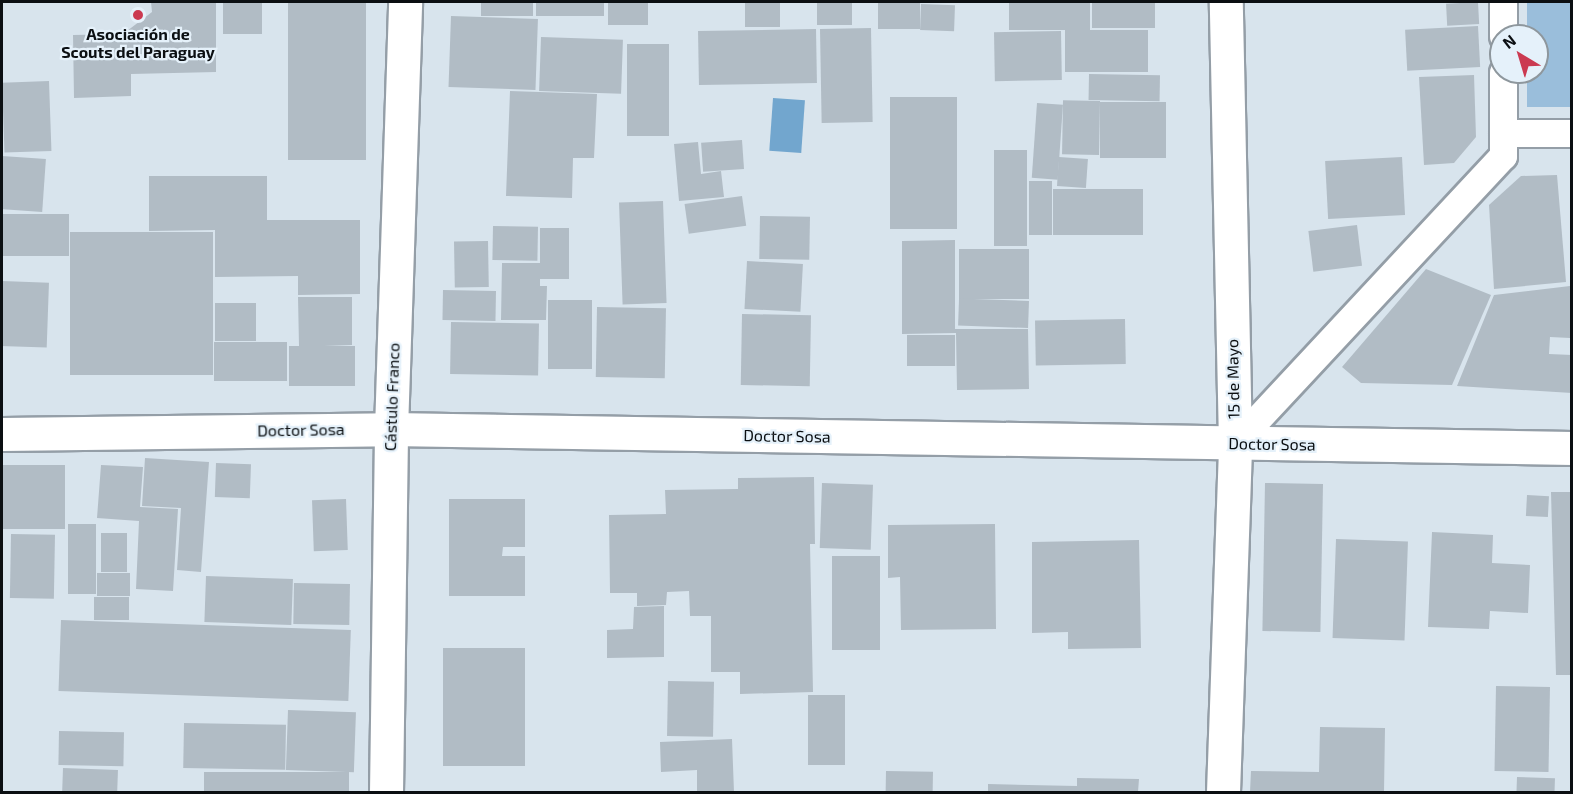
<!DOCTYPE html>
<html>
<head>
<meta charset="utf-8">
<style>
	body { margin:0 }
	#map { position:relative; width:1573px; height:794px; overflow:hidden; background:#d8e4ed; font-family:"Exo 2",sans-serif }
	div>[style] { position:absolute }
	.green>* { inset:0; background:#9abedb }
	.water>* { inset:0; background:#72a6ce; transform-origin:0 0 }
	.building>* { inset:0; background:#b1bcc5; transform-origin:0 0 }
	.roads { filter:drop-shadow(2px 0 #949ea7) drop-shadow(-2px 0 #949ea7) drop-shadow(0 2px #949ea7) drop-shadow(0 -2px #949ea7) }
	.service>* { height:27px; margin:-13.5px; padding:0 13.5px; transform-origin:13.5px; border-radius:13.5px; background:#fff }
	.minor>* { height:33px; margin:-16.5px; padding:0 16.5px; transform-origin:16.5px; border-radius:16.5px; background:#fff }
	.tertiary>* { height:33px; margin:-16.5px; padding:0 16.5px; transform-origin:16.5px; border-radius:16.5px; background:#fff }
	.dots>* { width:16px; height:16px; translate:-50% -50%; box-sizing:border-box; border:3px solid #e5f1fa; border-radius:50% }
	span { translate:-50% -50%; white-space:nowrap; text-align:center; line-height:1.15; -webkit-text-stroke:4.5px #e5f1fa; paint-order:stroke }
	.poi-label { font-size:16px; color:#0b0f12; font-weight:700 }
	.street-label { font-size:16px; color:#0b0f12 }
	.frame { position:absolute; inset:0; border:3px solid #0b0f12; pointer-events:none }
	.north { position:absolute; left:1489px; top:24px; width:60px; height:60px; box-sizing:border-box; background:#e5f1fa; border:2px solid #8e979d; border-radius:50%; rotate:322deg; font-size:16px; font-weight:700; line-height:24px; text-align:center; color:#0b0f12 }
	.north::after { content:''; display:block; margin:auto; width:21px; height:27px; background:#cb3a51; clip-path:polygon(50% 0,100% 100%,50% 72%,0 100%) }
</style>
</head>
<body>
<div id="map">
	<div class="green">
		<div style="clip-path:polygon(1527px 2px,1571px 2px,1571px 107px,1527px 107px,1527px 72px,1537px 72px,1537px 36px,1527px 36px)"></div>
	</div>
	<div class="water">
		<div style="left:773px;top:98px;width:32px;height:53px;rotate:4deg"></div>
	</div>
	<div class="building">
		<div style="clip-path:polygon(151px 2px,216px 2px,216px 72px,131px 74px,131px 96px,74px 98px,73px 35px,123px 34px,152px 12px)"></div>
		<div style="left:223px;top:2px;width:39px;height:32px"></div>
		<div style="left:288px;top:2px;width:78px;height:158px"></div>
		<div style="left:481px;top:2px;width:52px;height:14px"></div>
		<div style="left:536px;top:2px;width:68px;height:14px"></div>
		<div style="left:608px;top:2px;width:40px;height:23px"></div>
		<div style="left:745px;top:2px;width:35px;height:25px"></div>
		<div style="left:817px;top:2px;width:35px;height:23px"></div>
		<div style="left:878px;top:2px;width:42px;height:27px"></div>
		<div style="left:1009px;top:2px;width:81px;height:28px"></div>
		<div style="left:1092px;top:2px;width:63px;height:26px"></div>
		<div style="left:1478px;top:2px;width:22px;height:32px;rotate:87deg"></div>
		<div style="left:921px;top:4px;width:34px;height:26px;rotate:2deg"></div>
		<div style="left:451px;top:16px;width:87px;height:71px;rotate:2deg"></div>
		<div style="left:1478px;top:26px;width:41px;height:73px;rotate:87deg"></div>
		<div style="left:871px;top:28px;width:94px;height:51px;rotate:89deg"></div>
		<div style="left:816px;top:29px;width:54px;height:118px;rotate:89deg"></div>
		<div style="left:1148px;top:30px;width:42px;height:83px;rotate:90deg"></div>
		<div style="left:1061px;top:31px;width:49px;height:67px;rotate:89deg"></div>
		<div style="left:541px;top:37px;width:82px;height:54px;rotate:2deg"></div>
		<div style="left:669px;top:44px;width:92px;height:42px;rotate:90deg"></div>
		<div style="left:1089px;top:74px;width:71px;height:26px;rotate:1deg"></div>
		<div style="clip-path:polygon(1474px 75px,1476px 137px,1454px 163px,1424px 165px,1419px 77px)"></div>
		<div style="left:49px;top:81px;width:70px;height:47px;rotate:88deg"></div>
		<div style="clip-path:polygon(510px 91px,597px 94px,594px 158px,573px 158px,572px 198px,506px 196px)"></div>
		<div style="left:957px;top:97px;width:132px;height:67px;rotate:90deg"></div>
		<div style="left:1100px;top:101px;width:54px;height:37px;rotate:91deg"></div>
		<div style="left:1100px;top:102px;width:66px;height:56px"></div>
		<div style="left:1037px;top:103px;width:26px;height:75px;rotate:4deg"></div>
		<div style="left:742px;top:140px;width:29px;height:41px;rotate:86deg"></div>
		<div style="clip-path:polygon(698px 142px,701px 174px,721px 171px,724px 197px,679px 201px,674px 144px)"></div>
		<div style="left:994px;top:150px;width:33px;height:96px"></div>
		<div style="left:2px;top:156px;width:44px;height:53px;rotate:4deg"></div>
		<div style="left:1059px;top:157px;width:29px;height:29px;rotate:4deg"></div>
		<div style="left:1402px;top:157px;width:58px;height:77px;rotate:87deg"></div>
		<div style="clip-path:polygon(1557px 175px,1566px 282px,1494px 289px,1489px 205px,1521px 176px)"></div>
		<div style="clip-path:polygon(149px 176px,267px 176px,267px 220px,360px 220px,360px 294px,298px 295px,298px 276px,215px 277px,215px 230px,149px 231px)"></div>
		<div style="left:1029px;top:181px;width:23px;height:54px"></div>
		<div style="left:1143px;top:189px;width:46px;height:90px;rotate:90deg"></div>
		<div style="left:742px;top:196px;width:30px;height:58px;rotate:82deg"></div>
		<div style="left:663px;top:201px;width:102px;height:44px;rotate:88deg"></div>
		<div style="left:2px;top:214px;width:67px;height:42px"></div>
		<div style="left:760px;top:216px;width:50px;height:43px;rotate:1deg"></div>
		<div style="left:1357px;top:225px;width:41px;height:49px;rotate:83deg"></div>
		<div style="left:493px;top:226px;width:45px;height:34px;rotate:1deg"></div>
		<div style="left:540px;top:228px;width:29px;height:51px"></div>
		<div style="left:70px;top:232px;width:143px;height:143px"></div>
		<div style="clip-path:polygon(955px 240px,955px 329px,1028px 329px,1029px 389px,957px 390px,956px 333px,902px 334px,902px 241px)"></div>
		<div style="left:488px;top:241px;width:46px;height:34px;rotate:89deg"></div>
		<div style="left:1029px;top:249px;width:50px;height:70px;rotate:90deg"></div>
		<div style="left:747px;top:261px;width:56px;height:48px;rotate:3deg"></div>
		<div style="clip-path:polygon(502px 263px,540px 263px,540px 286px,547px 286px,546px 320px,501px 320px)"></div>
		<div style="clip-path:polygon(1426px 269px,1491px 295px,1452px 385px,1361px 383px,1342px 367px)"></div>
		<div style="left:2px;top:281px;width:47px;height:65px;rotate:2deg"></div>
		<div style="clip-path:polygon(1570px 286px,1570px 338px,1550px 337px,1549px 354px,1572px 355px,1572px 393px,1457px 386px,1494px 295px)"></div>
		<div style="left:443px;top:290px;width:53px;height:30px;rotate:1deg"></div>
		<div style="clip-path:polygon(298px 297px,352px 297px,352px 345px,324px 346px,355px 346px,355px 386px,289px 386px,289px 346px,299px 346px)"></div>
		<div style="left:548px;top:300px;width:44px;height:69px"></div>
		<div style="left:1029px;top:301px;width:27px;height:70px;rotate:92deg"></div>
		<div style="left:215px;top:303px;width:41px;height:38px"></div>
		<div style="left:597px;top:307px;width:69px;height:70px;rotate:1deg"></div>
		<div style="left:742px;top:314px;width:69px;height:71px;rotate:1deg"></div>
		<div style="left:1125px;top:319px;width:45px;height:90px;rotate:89deg"></div>
		<div style="left:451px;top:322px;width:88px;height:52px;rotate:1deg"></div>
		<div style="left:907px;top:335px;width:48px;height:31px"></div>
		<div style="left:214px;top:342px;width:73px;height:39px"></div>
		<div style="clip-path:polygon(145px 458px,209px 462px,201px 572px,177px 570px,181px 508px,142px 506px)"></div>
		<div style="left:216px;top:463px;width:35px;height:34px;rotate:2deg"></div>
		<div style="left:2px;top:465px;width:63px;height:64px"></div>
		<div style="clip-path:polygon(101px 465px,143px 467px,140px 507px,178px 509px,173px 591px,136px 589px,139px 521px,97px 518px)"></div>
		<div style="clip-path:polygon(814px 477px,815px 544px,810px 544px,813px 692px,740px 694px,740px 672px,711px 672px,711px 616px,690px 616px,689px 591px,667px 592px,666px 605px,637px 606px,637px 593px,610px 593px,609px 515px,666px 514px,665px 490px,738px 489px,738px 478px)"></div>
		<div style="left:822px;top:483px;width:51px;height:65px;rotate:2deg"></div>
		<div style="left:1265px;top:483px;width:58px;height:148px;rotate:1deg"></div>
		<div style="clip-path:polygon(1551px 492px,1572px 492px,1572px 675px,1556px 675px)"></div>
		<div style="left:1527px;top:495px;width:22px;height:21px;rotate:3deg"></div>
		<div style="left:346px;top:499px;width:51px;height:34px;rotate:88deg"></div>
		<div style="clip-path:polygon(449px 499px,525px 499px,525px 547px,503px 547px,502px 556px,525px 556px,525px 596px,449px 596px)"></div>
		<div style="left:68px;top:524px;width:28px;height:70px"></div>
		<div style="clip-path:polygon(995px 524px,996px 629px,901px 630px,900px 577px,888px 578px,888px 525px)"></div>
		<div style="clip-path:polygon(1432px 532px,1493px 535px,1492px 563px,1530px 565px,1528px 613px,1490px 611px,1489px 629px,1428px 627px)"></div>
		<div style="left:101px;top:533px;width:26px;height:39px"></div>
		<div style="left:11px;top:534px;width:44px;height:64px;rotate:1deg"></div>
		<div style="left:1336px;top:539px;width:72px;height:99px;rotate:2deg"></div>
		<div style="clip-path:polygon(1139px 540px,1141px 648px,1068px 649px,1068px 632px,1032px 633px,1032px 542px)"></div>
		<div style="left:880px;top:556px;width:94px;height:48px;rotate:90deg"></div>
		<div style="left:97px;top:573px;width:33px;height:23px"></div>
		<div style="left:206px;top:576px;width:87px;height:46px;rotate:2deg"></div>
		<div style="left:294px;top:583px;width:56px;height:41px;rotate:1deg"></div>
		<div style="left:94px;top:597px;width:35px;height:23px"></div>
		<div style="clip-path:polygon(664px 606px,664px 657px,607px 658px,607px 630px,633px 629px,634px 607px)"></div>
		<div style="left:61px;top:620px;width:290px;height:71px;rotate:2deg"></div>
		<div style="left:443px;top:648px;width:82px;height:118px"></div>
		<div style="left:668px;top:681px;width:46px;height:55px;rotate:1deg"></div>
		<div style="left:1496px;top:686px;width:54px;height:85px;rotate:1deg"></div>
		<div style="left:808px;top:695px;width:37px;height:70px"></div>
		<div style="left:288px;top:710px;width:68px;height:60px;rotate:2deg"></div>
		<div style="left:184px;top:723px;width:102px;height:45px;rotate:1deg"></div>
		<div style="clip-path:polygon(1320px 727px,1385px 728px,1384px 792px,1250px 792px,1251px 771px,1319px 772px)"></div>
		<div style="left:59px;top:731px;width:65px;height:34px;rotate:1deg"></div>
		<div style="clip-path:polygon(732px 739px,734px 792px,697px 792px,697px 770px,661px 772px,660px 742px)"></div>
		<div style="left:63px;top:768px;width:55px;height:24px;rotate:2deg"></div>
		<div style="left:886px;top:771px;width:47px;height:21px;rotate:1deg"></div>
		<div style="left:204px;top:772px;width:145px;height:20px"></div>
		<div style="left:1517px;top:777px;width:38px;height:15px;rotate:2deg"></div>
		<div style="clip-path:polygon(1077px 778px,1139px 779px,1138px 792px,988px 792px,988px 784px,1077px 786px)"></div>
	</div>
	<div class="roads">
		<div class="service">
			<div style="left:1503px;top:36px;width:34px;rotate:-90deg"></div>
			<div style="left:1503px;top:72px;width:61px;rotate:90deg"></div>
			<div style="left:1503px;top:133px;width:69px"></div>
			<div style="left:1235px;top:443px;width:393px;rotate:-47deg"></div>
			<div style="left:1503px;top:156px;width:23px;rotate:-90deg"></div>
		</div>
		<div class="minor">
			<div style="left:386px;top:792px;width:363px;rotate:-89.2deg"></div>
			<div style="left:1223px;top:792px;width:349px;rotate:-88deg"></div>
			<div style="left:1235px;top:443px;width:441px;rotate:-91.2deg"></div>
		</div>
		<div class="tertiary">
			<div style="left:391px;top:429px;width:427px;rotate:-88.1deg"></div>
			<div style="left:2px;top:434px;width:389px;rotate:-0.7deg"></div>
			<div style="left:391px;top:429px;width:1181px;rotate:0.92deg"></div>
		</div>
	</div>
	<div class="dots">
		<div style="left:138px;top:15px;background:#cb3a51"></div>
	</div>
	<div class="poi-label">
		<span style="left:138px;top:43px">Asociación de<br>Scouts del Paraguay</span>
	</div>
	<div class="street-label">
		<span style="left:1233px;top:379px;rotate:-91deg">15 de Mayo</span>
		<span style="left:392px;top:397px;rotate:-88deg">Cástulo Franco</span>
		<span style="left:301px;top:430px;rotate:-1deg">Doctor Sosa</span>
		<span style="left:787px;top:436px;rotate:1deg">Doctor Sosa</span>
		<span style="left:1272px;top:444px;rotate:1deg">Doctor Sosa</span>
	</div>
	<div class="frame"></div>
	<div class="north">N</div>
</div>
</body>
</html>
